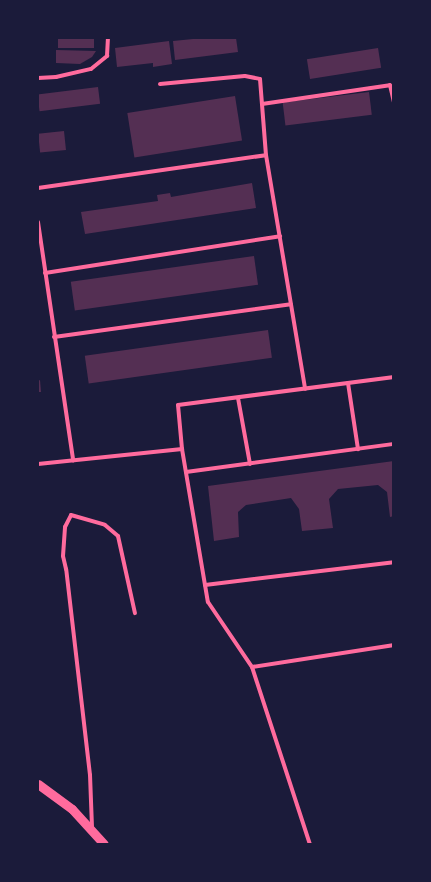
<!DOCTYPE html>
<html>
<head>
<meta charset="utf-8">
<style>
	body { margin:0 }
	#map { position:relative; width:431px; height:882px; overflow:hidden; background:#1b1b3a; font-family:Arial,sans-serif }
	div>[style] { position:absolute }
	.building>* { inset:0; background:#542f53; transform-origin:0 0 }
	.service>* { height:4px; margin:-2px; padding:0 2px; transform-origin:2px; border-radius:2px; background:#ff6b9d }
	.tertiary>* { height:9px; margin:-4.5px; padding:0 4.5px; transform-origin:4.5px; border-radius:4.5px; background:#ff6b9d }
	span { translate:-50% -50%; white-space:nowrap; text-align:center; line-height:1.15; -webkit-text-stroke:5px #1b1b3a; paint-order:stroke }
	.frame { position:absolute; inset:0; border:39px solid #1b1b3a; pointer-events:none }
</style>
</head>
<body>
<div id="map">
	<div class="building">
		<div style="left:58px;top:38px;width:36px;height:10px"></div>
		<div style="clip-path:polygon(203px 38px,236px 38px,238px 52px,175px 60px,173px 41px)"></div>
		<div style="clip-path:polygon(169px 41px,172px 64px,153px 67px,153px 63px,117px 67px,115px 48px)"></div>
		<div style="left:378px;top:48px;width:20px;height:72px;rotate:81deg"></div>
		<div style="clip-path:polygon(56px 50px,96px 51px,92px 57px,80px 64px,56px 63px)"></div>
		<div style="left:98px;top:87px;width:17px;height:61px;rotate:83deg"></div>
		<div style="left:369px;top:92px;width:23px;height:87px;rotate:83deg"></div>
		<div style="left:235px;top:96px;width:45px;height:109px;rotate:81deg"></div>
		<div style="left:64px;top:131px;width:19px;height:26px;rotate:84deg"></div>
		<div style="clip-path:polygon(252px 183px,256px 208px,85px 234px,81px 212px,158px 201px,157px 195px,170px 193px,171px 197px)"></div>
		<div style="left:254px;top:256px;width:29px;height:185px;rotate:82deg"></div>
		<div style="left:268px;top:330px;width:28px;height:185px;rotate:82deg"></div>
		<div style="clip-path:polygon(40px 380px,41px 392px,38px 392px,38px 381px)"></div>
		<div style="clip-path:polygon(394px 461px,394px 516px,390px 517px,387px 492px,378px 485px,338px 489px,329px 499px,333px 528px,302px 531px,299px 509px,291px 498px,246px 505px,238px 512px,239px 537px,214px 541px,208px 486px)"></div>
	</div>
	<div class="service">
		<div style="left:38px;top:78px;width:18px;rotate:-3deg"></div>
		<div style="left:56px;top:77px;width:36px;rotate:-13deg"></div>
		<div style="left:91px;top:69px;width:21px;rotate:-39deg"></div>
		<div style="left:107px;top:56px;width:18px;rotate:-87deg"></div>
		<div style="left:160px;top:84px;width:85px;rotate:-5.4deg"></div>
		<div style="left:245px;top:76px;width:15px;rotate:11deg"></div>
		<div style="left:260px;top:79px;width:76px;rotate:85.5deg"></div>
		<div style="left:262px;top:104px;width:129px;rotate:-8.4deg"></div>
		<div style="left:390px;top:85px;width:18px;rotate:77deg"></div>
		<div style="left:38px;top:188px;width:230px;rotate:-8.2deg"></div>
		<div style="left:266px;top:155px;width:237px;rotate:80.5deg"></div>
		<div style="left:38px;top:222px;width:241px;rotate:81.6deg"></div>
		<div style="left:45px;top:273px;width:238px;rotate:-8.9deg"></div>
		<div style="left:54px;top:337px;width:239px;rotate:-7.9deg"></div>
		<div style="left:348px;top:383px;width:67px;rotate:81.4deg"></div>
		<div style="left:238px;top:398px;width:67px;rotate:79.7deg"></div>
		<div style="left:182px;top:449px;width:44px;rotate:-95.2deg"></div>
		<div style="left:178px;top:405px;width:218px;rotate:-7.4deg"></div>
		<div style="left:38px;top:464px;width:145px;rotate:-5.9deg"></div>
		<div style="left:182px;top:449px;width:155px;rotate:80.4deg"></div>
		<div style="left:208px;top:602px;width:78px;rotate:55.9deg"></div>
		<div style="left:252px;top:667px;width:144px;rotate:-8.8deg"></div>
		<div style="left:186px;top:472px;width:210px;rotate:-7.7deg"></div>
		<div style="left:205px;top:585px;width:190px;rotate:-6.9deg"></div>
		<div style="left:252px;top:667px;width:186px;rotate:71.9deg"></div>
		<div style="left:92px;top:827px;width:52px;rotate:-92.2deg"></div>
		<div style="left:90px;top:775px;width:207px;rotate:-96.6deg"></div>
		<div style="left:66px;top:569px;width:13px;rotate:-103deg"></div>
		<div style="left:63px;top:556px;width:29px;rotate:-86deg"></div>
		<div style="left:65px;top:527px;width:13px;rotate:-63deg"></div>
		<div style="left:71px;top:515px;width:35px;rotate:16deg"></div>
		<div style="left:105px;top:525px;width:17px;rotate:40deg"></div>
		<div style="left:118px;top:536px;width:79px;rotate:77.6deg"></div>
	</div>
	<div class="tertiary">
		<div style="left:38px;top:784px;width:42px;rotate:36.3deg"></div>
		<div style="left:72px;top:809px;width:47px;rotate:47.6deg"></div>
	</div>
	<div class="frame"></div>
</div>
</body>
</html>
